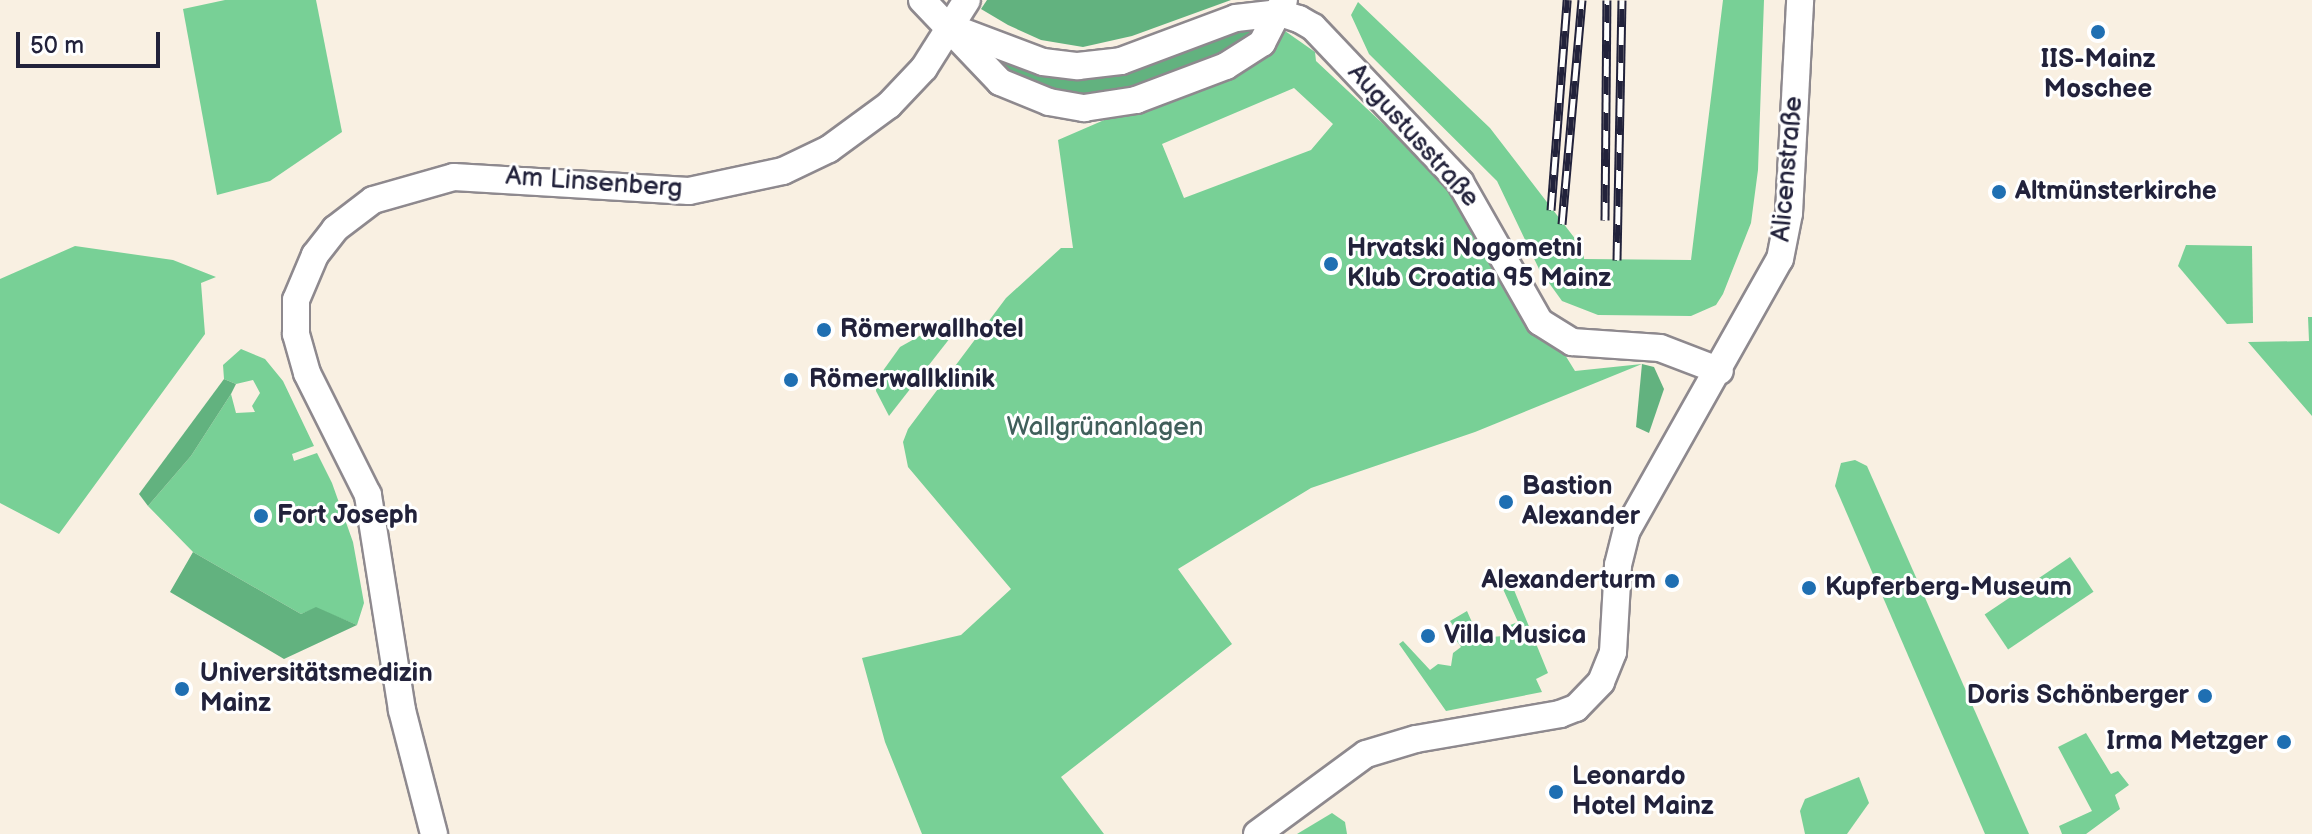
<!DOCTYPE html>
<html>
<head>
<meta charset="utf-8">
<style>
	body { margin:0 }
	#map { position:relative; width:2312px; height:834px; overflow:hidden; background:#f9f0e2; font-family:"Balsamiq Sans",sans-serif }
	div>[style] { position:absolute }
	.green>* { inset:0; background:#78d096; transform-origin:0 0 }
	.forest>* { inset:0; background:#62b27f }
	.roads { filter:drop-shadow(2px 0 #8e898e) drop-shadow(-2px 0 #8e898e) drop-shadow(0 2px #8e898e) drop-shadow(0 -2px #8e898e) }
	.major>* { height:26px; margin:-13px; padding:0 13px; transform-origin:13px; border-radius:13px; background:#fff }
	.rail>* { height:9px; margin-top:-4.5px; transform-origin:0; background:repeating-linear-gradient(90deg,#fff 0 18px,#22223b 0 36px); box-sizing:border-box; border-block:2px solid #22223b }
	.dots>* { width:22px; height:22px; translate:-50% -50%; box-sizing:border-box; border:4px solid #fff; border-radius:50% }
	span { translate:-50% -50%; white-space:nowrap; text-align:center; line-height:1.15; -webkit-text-stroke:6px #fff; paint-order:stroke }
	.poi-label { font-size:26px; color:#22223b; font-weight:700 }
	.left { translate:0 -50%; text-align:left }
	.right { translate:-100% -50%; text-align:right }
	.street-label { font-size:26px; color:#22223b }
	.park-label { font-size:26px; color:#405f5b }
	.scale { position:absolute; left:16px; top:32px; width:144px; height:36px; box-sizing:border-box; border:4px solid #22223b; border-top:0; padding-left:10px; font-size:24px; line-height:28px; white-space:nowrap; color:#22223b; -webkit-text-stroke:6px #fff; paint-order:stroke }
</style>
</head>
<body>
<div id="map">
	<div class="green">
		<div style="clip-path:polygon(225px 0,316px 0,342px 132px,270px 181px,217px 195px,183px 9px)"></div>
		<div style="clip-path:polygon(1723px 0,1764px 0,1758px 170px,1751px 223px,1723px 294px,1716px 305px,1691px 316px,1598px 315px,1562px 301px,1539px 269px,1497px 181px,1369px 54px,1351px 15px,1358px 2px,1490px 128px,1583px 249px,1584px 259px,1691px 260px)"></div>
		<div style="clip-path:polygon(evenodd,1285px 31px,1315px 52px,1316px 61px,1442px 179px,1475px 223px,1521px 318px,1562px 350px,1575px 371px,1642px 364px,1475px 432px,1311px 488px,1178px 569px,1232px 644px,1061px 777px,1104px 834px,922px 834px,885px 742px,862px 658px,961px 635px,1011px 589px,908px 467px,903px 442px,908px 429px,1006px 298px,1061px 248px,1073px 248px,1058px 140px,1266px 50px,1285px 31px,1294px 88px,1333px 124px,1311px 150px,1184px 198px,1162px 144px,1294px 88px)"></div>
		<div style="clip-path:polygon(2186px 245px,2252px 246px,2253px 323px,2227px 324px,2178px 266px)"></div>
		<div style="clip-path:polygon(75px 246px,173px 260px,216px 277px,201px 283px,205px 334px,59px 534px,0 503px,0 279px)"></div>
		<div style="clip-path:polygon(2308px 317px,2312px 317px,2312px 416px,2248px 342px,2309px 341px)"></div>
		<div style="clip-path:polygon(948px 320px,961px 324px,889px 416px,876px 391px,877px 379px,900px 347px)"></div>
		<div style="clip-path:polygon(241px 349px,265px 359px,283px 381px,314px 446px,292px 454px,294px 461px,317px 453px,332px 483px,353px 542px,364px 603px,357px 625px,316px 608px,301px 614px,193px 552px,148px 506px,191px 456px,231px 394px,236px 413px,255px 412px,252px 406px,260px 393px,253px 380px,236px 384px,224px 379px,223px 365px)"></div>
		<div style="clip-path:polygon(1855px 460px,1867px 466px,2029px 834px,1985px 834px,1835px 486px,1841px 463px)"></div>
		<div style="left:2070px;top:557px;width:42px;height:103px;rotate:56deg"></div>
		<div style="clip-path:polygon(1512px 585px,1548px 673px,1536px 679px,1542px 692px,1446px 711px,1399px 644px,1403px 641px,1430px 670px,1438px 664px,1451px 666px,1453px 653px,1461px 647px,1449px 630px,1454px 627px,1450px 621px,1467px 611px,1479px 638px,1503px 636px,1505px 627px,1518px 622px,1503px 589px)"></div>
		<div style="clip-path:polygon(2086px 733px,2111px 774px,2118px 771px,2129px 785px,2115px 795px,2120px 809px,2086px 834px,2062px 834px,2059px 826px,2092px 811px,2058px 747px)"></div>
		<div style="clip-path:polygon(1859px 777px,1869px 803px,1847px 834px,1805px 834px,1800px 811px,1805px 799px)"></div>
		<div style="clip-path:polygon(1332px 813px,1345px 822px,1347px 834px,1297px 834px)"></div>
	</div>
	<div class="forest">
		<div style="clip-path:polygon(987px 0,1231px 0,1132px 36px,1083px 47px,1041px 40px,1008px 25px,981px 9px)"></div>
		<div style="clip-path:polygon(1264px 27px,1244px 48px,1154px 85px,1094px 99px,1016px 81px,969px 40px,1027px 68px)"></div>
		<div style="clip-path:polygon(1642px 364px,1654px 367px,1664px 389px,1649px 433px,1636px 427px)"></div>
		<div style="clip-path:polygon(224px 379px,236px 384px,231px 394px,191px 456px,148px 506px,139px 494px)"></div>
		<div style="clip-path:polygon(193px 552px,301px 614px,316px 607px,357px 625px,284px 659px,170px 592px)"></div>
	</div>
	<div class="roads">
		<div class="major">
			<div style="left:922px;top:0;width:113px;rotate:46.4deg"></div>
			<div style="left:1000px;top:82px;width:53px;rotate:22.2deg"></div>
			<div style="left:1049px;top:102px;width:36px;rotate:10deg"></div>
			<div style="left:1084px;top:108px;width:53px;rotate:-8.7deg"></div>
			<div style="left:1136px;top:100px;width:96px;rotate:-20.7deg"></div>
			<div style="left:1226px;top:66px;width:43px;rotate:-32.6deg"></div>
			<div style="left:1262px;top:43px;width:48px;rotate:-62.9deg"></div>
			<div style="left:950px;top:27px;width:99px;rotate:20.6deg"></div>
			<div style="left:1043px;top:62px;width:35px;rotate:7deg"></div>
			<div style="left:1078px;top:66px;width:43px;rotate:-6.6deg"></div>
			<div style="left:1121px;top:61px;width:123px;rotate:-20.5deg"></div>
			<div style="left:1236px;top:18px;width:44px;rotate:-6.5deg"></div>
			<div style="left:1280px;top:13px;width:20px;rotate:18deg"></div>
			<div style="left:1299px;top:19px;width:16px;rotate:30deg"></div>
			<div style="left:1313px;top:27px;width:214px;rotate:46.5deg"></div>
			<div style="left:1460px;top:182px;width:161px;rotate:60.3deg"></div>
			<div style="left:1540px;top:322px;width:38px;rotate:32deg"></div>
			<div style="left:1572px;top:342px;width:88px;rotate:3.9deg"></div>
			<div style="left:1660px;top:348px;width:64px;rotate:21deg"></div>
			<div style="left:434px;top:834px;width:128px;rotate:-104.5deg"></div>
			<div style="left:402px;top:710px;width:218px;rotate:-99deg"></div>
			<div style="left:368px;top:495px;width:136px;rotate:-116.6deg"></div>
			<div style="left:307px;top:373px;width:41px;rotate:-105.8deg"></div>
			<div style="left:296px;top:334px;width:34px;rotate:-90deg"></div>
			<div style="left:296px;top:300px;width:49px;rotate:-67.1deg"></div>
			<div style="left:315px;top:255px;width:33px;rotate:-52deg"></div>
			<div style="left:335px;top:229px;width:48px;rotate:-37.3deg"></div>
			<div style="left:373px;top:200px;width:84px;rotate:-15.9deg"></div>
			<div style="left:454px;top:177px;width:235px;rotate:3.4deg"></div>
			<div style="left:689px;top:191px;width:96px;rotate:-12deg"></div>
			<div style="left:783px;top:171px;width:51px;rotate:-25.6deg"></div>
			<div style="left:829px;top:149px;width:74px;rotate:-36.3deg"></div>
			<div style="left:889px;top:105px;width:51px;rotate:-46.6deg"></div>
			<div style="left:924px;top:68px;width:80px;rotate:-57.7deg"></div>
			<div style="left:1257px;top:834px;width:135px;rotate:-36.3deg"></div>
			<div style="left:1366px;top:754px;width:52px;rotate:-16.7deg"></div>
			<div style="left:1416px;top:739px;width:146px;rotate:-9.8deg"></div>
			<div style="left:1560px;top:714px;width:17px;rotate:-21deg"></div>
			<div style="left:1576px;top:708px;width:36px;rotate:-46deg"></div>
			<div style="left:1601px;top:682px;width:32px;rotate:-68deg"></div>
			<div style="left:1613px;top:652px;width:87px;rotate:-86.7deg"></div>
			<div style="left:1618px;top:565px;width:36px;rotate:-76deg"></div>
			<div style="left:1627px;top:530px;width:311px;rotate:-60.6deg"></div>
			<div style="left:1780px;top:259px;width:47px;rotate:-78.9deg"></div>
			<div style="left:1789px;top:213px;width:213px;rotate:-87deg"></div>
		</div>
	</div>
	<div class="rail">
		<div style="left:1551px;top:210px;width:211px;rotate:-85.6deg"></div>
		<div style="left:1605px;top:220px;width:220px;rotate:-89.5deg"></div>
		<div style="left:1562px;top:224px;width:225px;rotate:-84.9deg"></div>
		<div style="left:1617px;top:260px;width:260px;rotate:-88.9deg"></div>
	</div>
	<div class="dots">
		<div style="left:2098px;top:32px;background:#1f6fb2"></div>
		<div style="left:1999px;top:192px;background:#1f6fb2"></div>
		<div style="left:1331px;top:264px;background:#1f6fb2"></div>
		<div style="left:824px;top:330px;background:#1f6fb2"></div>
		<div style="left:791px;top:380px;background:#1f6fb2"></div>
		<div style="left:1506px;top:502px;background:#1f6fb2"></div>
		<div style="left:261px;top:516px;background:#1f6fb2"></div>
		<div style="left:1672px;top:581px;background:#1f6fb2"></div>
		<div style="left:1809px;top:588px;background:#1f6fb2"></div>
		<div style="left:1428px;top:636px;background:#1f6fb2"></div>
		<div style="left:182px;top:689px;background:#1f6fb2"></div>
		<div style="left:2205px;top:696px;background:#1f6fb2"></div>
		<div style="left:2284px;top:742px;background:#1f6fb2"></div>
		<div style="left:1556px;top:792px;background:#1f6fb2"></div>
	</div>
	<div class="poi-label">
		<span style="left:2098px;top:75px">IIS-Mainz<br>Moschee</span>
		<span class="left" style="left:2015px;top:192px">Altmünsterkirche</span>
		<span class="left" style="left:1347px;top:264px">Hrvatski Nogometni<br>Klub Croatia 95 Mainz</span>
		<span class="left" style="left:840px;top:330px">Römerwallhotel</span>
		<span class="left" style="left:809px;top:380px">Römerwallklinik</span>
		<span class="left" style="left:1522px;top:502px">Bastion<br>Alexander</span>
		<span class="left" style="left:277px;top:516px">Fort Joseph</span>
		<span class="right" style="left:1656px;top:581px">Alexanderturm</span>
		<span class="left" style="left:1825px;top:588px">Kupferberg-Museum</span>
		<span class="left" style="left:1444px;top:636px">Villa Musica</span>
		<span class="left" style="left:200px;top:689px">Universitätsmedizin<br>Mainz</span>
		<span class="right" style="left:2189px;top:696px">Doris Schönberger</span>
		<span class="right" style="left:2268px;top:742px">Irma Metzger</span>
		<span class="left" style="left:1572px;top:792px">Leonardo<br>Hotel Mainz</span>
	</div>
	<div class="street-label">
		<span style="left:1413px;top:136px;rotate:48deg">Augustusstraße</span>
		<span style="left:1788px;top:169px;rotate:-85deg">Alicenstraße</span>
		<span style="left:594px;top:183px;rotate:4deg">Am Linsenberg</span>
	</div>
	<div class="park-label">
		<span style="left:1105px;top:428px">Wallgrünanlagen</span>
	</div>
	<div class="scale">50 m</div>
</div>
</body>
</html>
